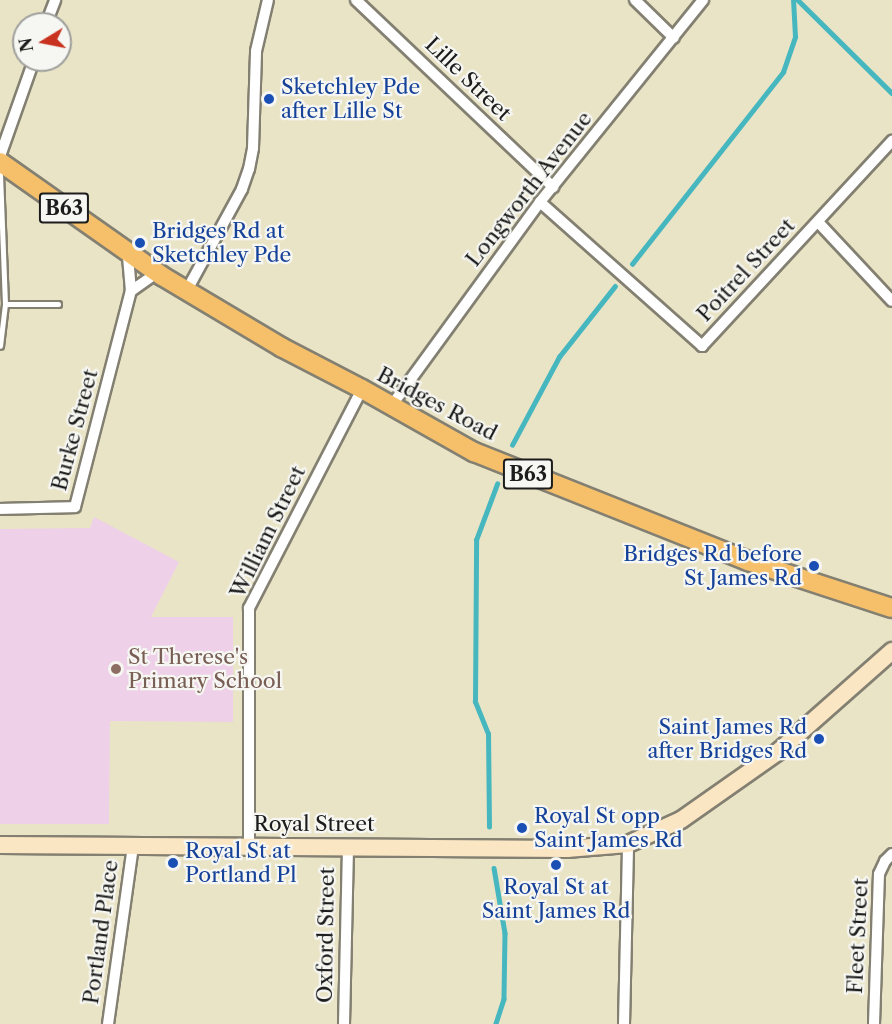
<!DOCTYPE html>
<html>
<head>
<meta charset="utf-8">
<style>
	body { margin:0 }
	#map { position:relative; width:892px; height:1024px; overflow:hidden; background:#eae4c7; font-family:"Libre Caslon Text",serif }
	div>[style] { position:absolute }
	.built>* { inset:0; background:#eed0e8 }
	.stream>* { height:4.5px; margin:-2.25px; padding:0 2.25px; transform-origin:2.25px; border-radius:2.25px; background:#47b7bf }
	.roads { filter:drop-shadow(2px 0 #838072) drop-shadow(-2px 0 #838072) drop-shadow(0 2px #838072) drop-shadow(0 -2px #838072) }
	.service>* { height:5px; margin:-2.5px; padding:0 2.5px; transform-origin:2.5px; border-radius:2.5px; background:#fff }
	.minor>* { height:10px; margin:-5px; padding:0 5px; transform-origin:5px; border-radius:5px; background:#fff }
	.secondary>* { height:16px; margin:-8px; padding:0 8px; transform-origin:8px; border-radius:8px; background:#fbe6c4 }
	.primary>* { height:18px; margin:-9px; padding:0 9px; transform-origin:9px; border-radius:9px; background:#f6c06b }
	.dots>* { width:16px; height:16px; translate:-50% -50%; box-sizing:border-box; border:3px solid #f6f6f2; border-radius:50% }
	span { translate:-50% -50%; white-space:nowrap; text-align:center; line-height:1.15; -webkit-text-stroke:4.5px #f6f6f2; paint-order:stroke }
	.shield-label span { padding:2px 4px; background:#f6f6f2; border:2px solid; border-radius:4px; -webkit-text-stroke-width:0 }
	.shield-label { font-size:20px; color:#1c1c1c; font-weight:700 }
	.street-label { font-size:21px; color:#1c1c1c }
	.transit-label { font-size:21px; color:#164399 }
	.left { translate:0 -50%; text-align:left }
	.right { translate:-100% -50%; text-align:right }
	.education-label { font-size:21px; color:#785e54 }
	.north { position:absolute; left:12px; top:12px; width:60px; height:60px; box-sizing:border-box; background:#f6f6f2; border:2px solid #9f9f9c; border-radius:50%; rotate:260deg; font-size:16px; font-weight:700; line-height:24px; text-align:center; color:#1c1c1c }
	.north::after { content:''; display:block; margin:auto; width:21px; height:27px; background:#c8321e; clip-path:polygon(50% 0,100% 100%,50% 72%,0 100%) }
</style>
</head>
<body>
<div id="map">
	<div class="built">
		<div style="clip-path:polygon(94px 517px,179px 562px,151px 617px,233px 617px,233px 722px,110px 721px,109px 824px,0 824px,0 529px,90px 528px)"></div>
	</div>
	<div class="stream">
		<div style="left:798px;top:0;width:132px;rotate:44.7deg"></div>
		<div style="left:632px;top:264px;width:244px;rotate:-51.8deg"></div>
		<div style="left:783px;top:72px;width:37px;rotate:-71deg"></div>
		<div style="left:795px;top:37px;width:37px;rotate:-93deg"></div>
		<div style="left:512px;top:445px;width:100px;rotate:-61.9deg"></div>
		<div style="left:559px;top:357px;width:90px;rotate:-51.7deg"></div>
		<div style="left:489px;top:827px;width:93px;rotate:-90.6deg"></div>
		<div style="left:488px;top:734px;width:35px;rotate:-112deg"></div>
		<div style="left:475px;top:702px;width:162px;rotate:-89.6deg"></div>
		<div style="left:476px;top:540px;width:60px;rotate:-69.4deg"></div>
		<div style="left:494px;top:868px;width:66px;rotate:80.4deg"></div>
		<div style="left:505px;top:933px;width:66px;rotate:90.9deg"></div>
		<div style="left:504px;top:999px;width:26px;rotate:108deg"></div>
	</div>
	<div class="roads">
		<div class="service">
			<div style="left:0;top:174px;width:130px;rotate:87.8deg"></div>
			<div style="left:5px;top:304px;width:42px;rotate:96.8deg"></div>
			<div style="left:5px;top:304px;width:53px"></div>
		</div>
		<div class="minor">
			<div style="left:356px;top:0;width:272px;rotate:43.5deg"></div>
			<div style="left:635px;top:0;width:54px;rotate:44.3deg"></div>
			<div style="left:46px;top:24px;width:26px;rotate:-69deg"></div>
			<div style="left:0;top:156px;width:102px;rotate:-70.5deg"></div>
			<div style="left:540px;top:202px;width:217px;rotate:41.6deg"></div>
			<div style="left:702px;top:346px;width:280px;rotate:-47.2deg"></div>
			<div style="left:818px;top:222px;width:108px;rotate:46.9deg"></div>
			<div style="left:187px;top:290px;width:115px;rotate:-61.4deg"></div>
			<div style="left:242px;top:189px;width:21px;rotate:-71deg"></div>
			<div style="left:249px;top:169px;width:21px;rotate:-79deg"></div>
			<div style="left:253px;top:148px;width:97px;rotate:-88.2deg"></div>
			<div style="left:256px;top:51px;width:52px;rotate:-76.8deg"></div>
			<div style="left:131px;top:291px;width:32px;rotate:-35deg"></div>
			<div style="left:392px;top:405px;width:251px;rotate:-53.9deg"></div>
			<div style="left:540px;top:202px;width:260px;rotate:-51.1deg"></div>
			<div style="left:0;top:509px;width:75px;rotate:-1.5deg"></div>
			<div style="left:75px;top:507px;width:223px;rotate:-75.5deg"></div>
			<div style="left:131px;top:291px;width:37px;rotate:-95deg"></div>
			<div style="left:249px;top:846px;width:238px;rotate:-90deg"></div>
			<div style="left:249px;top:608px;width:246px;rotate:-62.7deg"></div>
			<div style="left:108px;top:1024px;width:181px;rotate:-82deg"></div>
			<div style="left:344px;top:1024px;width:177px;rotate:-88.7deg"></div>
			<div style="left:624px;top:1024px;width:180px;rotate:-88.7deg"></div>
			<div style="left:874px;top:1024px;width:150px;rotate:-88.1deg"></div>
			<div style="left:879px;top:874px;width:14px;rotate:-65deg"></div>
			<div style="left:885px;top:861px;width:10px;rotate:-45deg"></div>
		</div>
		<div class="secondary">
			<div style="left:0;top:845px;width:567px;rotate:0.4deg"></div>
			<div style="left:567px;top:849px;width:61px;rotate:-4.7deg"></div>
			<div style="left:628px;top:844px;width:58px;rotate:-24.4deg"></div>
			<div style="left:681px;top:820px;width:120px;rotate:-35.1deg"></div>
			<div style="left:779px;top:751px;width:151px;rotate:-41.5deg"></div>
		</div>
		<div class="primary">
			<div style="left:0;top:162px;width:198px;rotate:35.1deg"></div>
			<div style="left:162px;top:276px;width:139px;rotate:30.8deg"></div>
			<div style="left:281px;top:347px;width:91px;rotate:27.4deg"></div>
			<div style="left:362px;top:389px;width:129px;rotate:29.4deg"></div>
			<div style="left:474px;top:452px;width:295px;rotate:21.7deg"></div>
			<div style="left:748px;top:561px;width:151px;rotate:18.1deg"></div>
		</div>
	</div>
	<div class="dots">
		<div style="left:269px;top:99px;background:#1a4fb4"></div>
		<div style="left:140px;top:243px;background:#1a4fb4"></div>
		<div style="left:814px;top:566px;background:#1a4fb4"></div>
		<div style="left:116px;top:669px;background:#8d6e63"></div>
		<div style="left:819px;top:739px;background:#1a4fb4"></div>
		<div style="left:522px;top:828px;background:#1a4fb4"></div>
		<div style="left:173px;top:863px;background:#1a4fb4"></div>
		<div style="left:556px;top:865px;background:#1a4fb4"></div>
	</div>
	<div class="shield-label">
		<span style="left:64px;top:208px">B63</span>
		<span style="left:528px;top:474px">B63</span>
	</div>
	<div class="street-label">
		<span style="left:468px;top:79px;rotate:44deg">Lille Street</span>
		<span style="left:529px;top:189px;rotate:-52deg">Longworth Avenue</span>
		<span style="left:746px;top:270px;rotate:-47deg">Poitrel Street</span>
		<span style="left:437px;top:404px;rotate:28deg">Bridges Road</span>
		<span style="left:75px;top:430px;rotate:-75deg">Burke Street</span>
		<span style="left:268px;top:532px;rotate:-64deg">William Street</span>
		<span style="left:314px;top:824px">Royal Street</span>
		<span style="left:101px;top:932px;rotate:-82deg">Portland Place</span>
		<span style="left:326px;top:935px;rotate:-89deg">Oxford Street</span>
		<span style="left:858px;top:936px;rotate:-87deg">Fleet Street</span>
	</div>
	<div class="transit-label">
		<span class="left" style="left:281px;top:99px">Sketchley Pde<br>after Lille St</span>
		<span class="left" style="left:152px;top:243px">Bridges Rd at<br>Sketchley Pde</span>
		<span class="right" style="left:802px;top:566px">Bridges Rd before<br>St James Rd</span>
		<span class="right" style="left:807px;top:739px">Saint James Rd<br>after Bridges Rd</span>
		<span class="left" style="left:534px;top:828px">Royal St opp<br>Saint James Rd</span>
		<span class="left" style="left:185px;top:863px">Royal St at<br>Portland Pl</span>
		<span style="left:556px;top:899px">Royal St at<br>Saint James Rd</span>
	</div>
	<div class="education-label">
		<span class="left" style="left:128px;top:669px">St Therese's<br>Primary School</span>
	</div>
	<div class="north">N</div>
</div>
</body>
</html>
